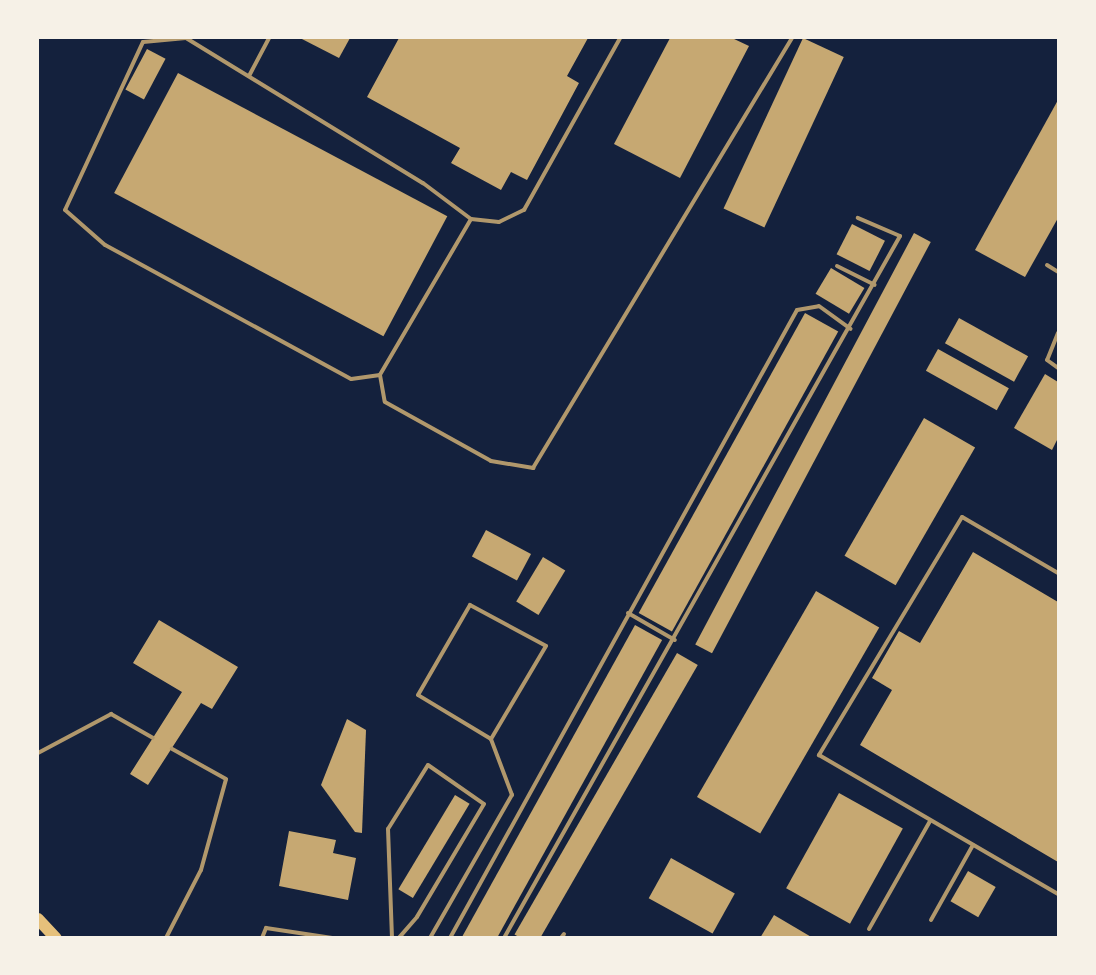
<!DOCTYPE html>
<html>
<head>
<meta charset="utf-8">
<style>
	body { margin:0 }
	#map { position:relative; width:1096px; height:975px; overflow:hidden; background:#14213d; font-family:Rubik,sans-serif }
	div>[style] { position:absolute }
	.building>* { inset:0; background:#c6a872; transform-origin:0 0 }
	.service>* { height:4px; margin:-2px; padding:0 2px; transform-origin:2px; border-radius:2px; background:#b1986c }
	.primary>* { height:12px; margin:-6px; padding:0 6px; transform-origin:6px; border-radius:6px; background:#e5c07b }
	span { translate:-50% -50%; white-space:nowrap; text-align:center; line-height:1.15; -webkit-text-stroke:6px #f6f1e7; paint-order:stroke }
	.frame { position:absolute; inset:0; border:39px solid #f6f1e7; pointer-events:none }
</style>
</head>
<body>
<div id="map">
	<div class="building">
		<div style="clip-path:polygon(300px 38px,350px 38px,339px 58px)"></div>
		<div style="clip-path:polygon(399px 38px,588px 38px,567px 76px,579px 83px,527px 180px,511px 172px,501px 190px,451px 163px,460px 148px,367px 97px)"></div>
		<div style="clip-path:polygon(670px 38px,732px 38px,749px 46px,680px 178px,614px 144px)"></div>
		<div style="left:803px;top:38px;width:45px;height:188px;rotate:25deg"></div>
		<div style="left:147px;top:49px;width:21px;height:46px;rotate:28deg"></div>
		<div style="left:178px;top:73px;width:305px;height:136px;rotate:28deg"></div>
		<div style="clip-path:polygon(1058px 100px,1058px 218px,1025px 277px,975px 250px)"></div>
		<div style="left:852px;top:224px;width:37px;height:34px;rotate:27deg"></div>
		<div style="left:914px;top:233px;width:19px;height:466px;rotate:28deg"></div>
		<div style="left:831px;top:268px;width:39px;height:30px;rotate:31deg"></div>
		<div style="left:805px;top:313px;width:38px;height:343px;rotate:29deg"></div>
		<div style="left:959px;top:318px;width:79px;height:29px;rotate:29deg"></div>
		<div style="left:938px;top:349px;width:81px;height:25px;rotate:29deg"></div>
		<div style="clip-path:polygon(1045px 374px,1058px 382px,1058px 438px,1052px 450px,1014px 428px)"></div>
		<div style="left:924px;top:418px;width:59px;height:159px;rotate:30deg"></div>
		<div style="left:486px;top:530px;width:51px;height:30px;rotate:28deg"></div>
		<div style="clip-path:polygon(973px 552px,1058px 602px,1058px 862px,860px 745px,892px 690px,872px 678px,899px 631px,920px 643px)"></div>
		<div style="left:543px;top:557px;width:26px;height:52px;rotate:31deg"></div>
		<div style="left:816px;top:591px;width:73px;height:238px;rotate:30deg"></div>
		<div style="clip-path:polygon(159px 620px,238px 667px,212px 709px,201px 703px,148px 785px,130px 774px,182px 692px,133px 663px)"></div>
		<div style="left:635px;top:625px;width:31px;height:360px;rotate:29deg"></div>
		<div style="left:677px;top:653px;width:24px;height:325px;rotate:30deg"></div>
		<div style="clip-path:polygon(347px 719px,366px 730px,362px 833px,355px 832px,321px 785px)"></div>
		<div style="left:839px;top:793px;width:73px;height:109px;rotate:29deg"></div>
		<div style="left:455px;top:795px;width:17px;height:110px;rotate:31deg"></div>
		<div style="clip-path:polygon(289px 831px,336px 840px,333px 853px,356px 858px,348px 900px,279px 886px)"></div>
		<div style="left:671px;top:858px;width:73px;height:46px;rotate:29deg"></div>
		<div style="left:968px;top:871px;width:32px;height:35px;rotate:30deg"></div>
		<div style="clip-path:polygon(774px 915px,813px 938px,760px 938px)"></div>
	</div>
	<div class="service">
		<div style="left:249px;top:76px;width:43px;rotate:-62.2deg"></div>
		<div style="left:471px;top:219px;width:181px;rotate:120.3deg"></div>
		<div style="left:380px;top:375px;width:29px;rotate:172deg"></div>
		<div style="left:351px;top:379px;width:280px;rotate:-151.4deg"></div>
		<div style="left:105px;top:245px;width:53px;rotate:-138.8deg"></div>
		<div style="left:65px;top:210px;width:185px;rotate:-65.1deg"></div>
		<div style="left:143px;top:42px;width:43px;rotate:-5.3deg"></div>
		<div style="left:186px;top:38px;width:278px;rotate:31.5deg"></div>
		<div style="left:423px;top:183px;width:60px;rotate:36.9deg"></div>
		<div style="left:471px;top:219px;width:28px;rotate:6deg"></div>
		<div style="left:499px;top:222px;width:28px;rotate:-26deg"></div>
		<div style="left:524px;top:210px;width:197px;rotate:-60.8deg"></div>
		<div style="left:1047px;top:265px;width:13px;rotate:32deg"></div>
		<div style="left:837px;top:266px;width:42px;rotate:26.6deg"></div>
		<div style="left:1058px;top:333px;width:29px;rotate:112deg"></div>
		<div style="left:1047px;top:360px;width:14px;rotate:36deg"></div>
		<div style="left:380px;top:375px;width:27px;rotate:80deg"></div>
		<div style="left:385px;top:402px;width:121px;rotate:29.1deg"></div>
		<div style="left:491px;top:461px;width:43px;rotate:9.5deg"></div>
		<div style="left:533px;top:468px;width:502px;rotate:-58.94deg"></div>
		<div style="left:1058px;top:573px;width:111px;rotate:-149.7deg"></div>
		<div style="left:962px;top:517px;width:278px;rotate:121deg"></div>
		<div style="left:819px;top:755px;width:276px;rotate:30.2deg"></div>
		<div style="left:628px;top:613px;width:54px;rotate:29.9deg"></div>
		<div style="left:38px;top:753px;width:83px;rotate:-28.1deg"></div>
		<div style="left:111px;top:714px;width:48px;rotate:29.7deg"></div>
		<div style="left:931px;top:920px;width:86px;rotate:-60.8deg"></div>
		<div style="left:869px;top:929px;width:124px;rotate:-60.5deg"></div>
		<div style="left:166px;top:938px;width:76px;rotate:-62.8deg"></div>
		<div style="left:201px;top:870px;width:94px;rotate:-74.6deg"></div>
		<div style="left:226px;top:779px;width:62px;rotate:-150.9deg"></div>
		<div style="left:262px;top:938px;width:11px;rotate:-68deg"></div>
		<div style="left:266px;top:928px;width:67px;rotate:8.6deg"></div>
		<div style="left:392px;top:938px;width:109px;rotate:-92.1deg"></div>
		<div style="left:388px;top:829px;width:75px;rotate:-58deg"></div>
		<div style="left:428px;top:765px;width:68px;rotate:34.9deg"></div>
		<div style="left:484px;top:804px;width:131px;rotate:120.7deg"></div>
		<div style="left:417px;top:917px;width:28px;rotate:131deg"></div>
		<div style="left:430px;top:938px;width:165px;rotate:-60.2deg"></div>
		<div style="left:512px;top:795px;width:60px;rotate:-110.6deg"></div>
		<div style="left:491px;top:739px;width:85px;rotate:-148.9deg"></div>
		<div style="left:418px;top:695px;width:104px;rotate:-60deg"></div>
		<div style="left:470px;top:605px;width:86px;rotate:28.3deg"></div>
		<div style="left:546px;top:646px;width:108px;rotate:120.6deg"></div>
		<div style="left:450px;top:938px;width:717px;rotate:-61.08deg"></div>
		<div style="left:797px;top:310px;width:22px;rotate:-10deg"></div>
		<div style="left:819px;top:306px;width:39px;rotate:36deg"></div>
		<div style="left:504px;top:938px;width:806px;rotate:-60.57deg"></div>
		<div style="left:900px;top:236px;width:46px;rotate:-156.8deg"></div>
		<div style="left:561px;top:938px;width:5px;rotate:-53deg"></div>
	</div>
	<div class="primary">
		<div style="left:38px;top:919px;width:26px;rotate:47deg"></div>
	</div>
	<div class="frame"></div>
</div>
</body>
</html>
